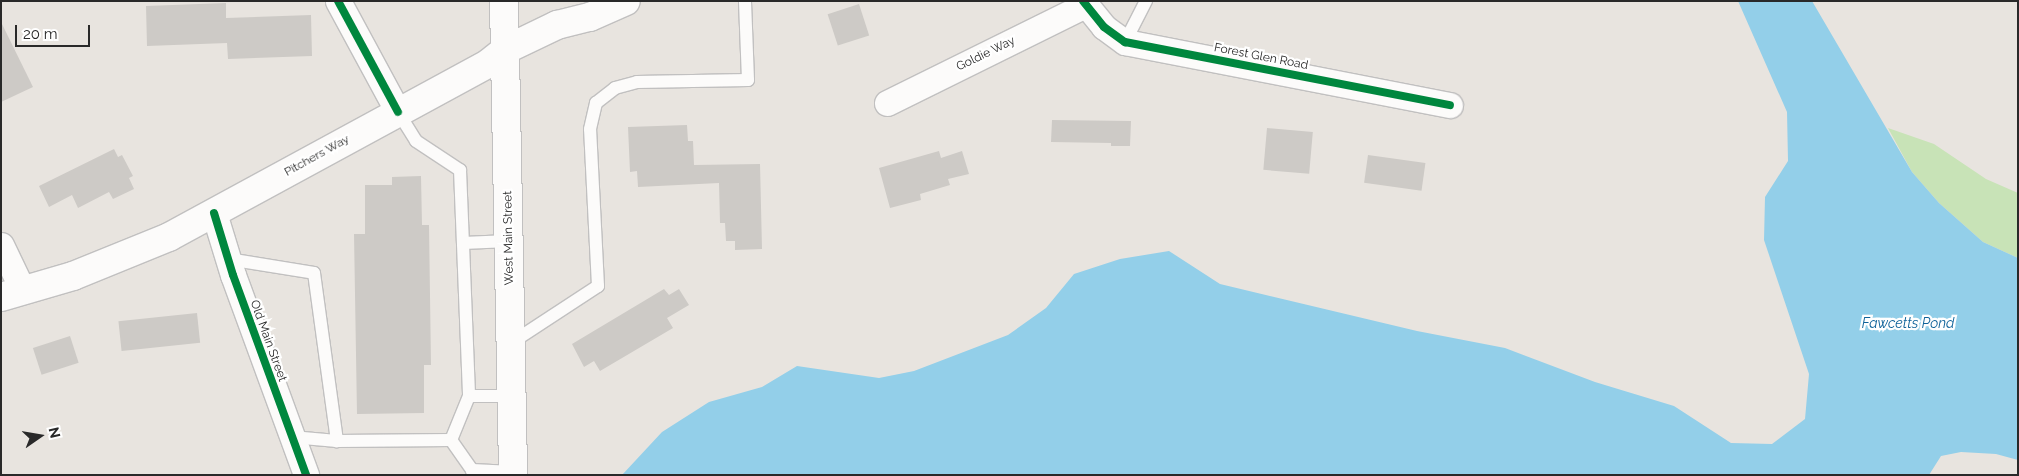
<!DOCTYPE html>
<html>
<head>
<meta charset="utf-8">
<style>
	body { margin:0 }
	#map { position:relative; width:2019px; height:476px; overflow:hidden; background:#e8e4df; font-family:Raleway,sans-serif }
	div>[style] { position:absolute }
	.green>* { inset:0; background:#c8e3b7 }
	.water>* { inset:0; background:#93cfe9 }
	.building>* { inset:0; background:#cdcac6; transform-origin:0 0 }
	.roads { filter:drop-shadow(1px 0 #c1c0c0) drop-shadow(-1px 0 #c1c0c0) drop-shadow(0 1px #c1c0c0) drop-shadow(0 -1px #c1c0c0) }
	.lane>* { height:12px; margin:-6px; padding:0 6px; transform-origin:6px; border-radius:6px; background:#fcfbfa }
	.street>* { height:25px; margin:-12.5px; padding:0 12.5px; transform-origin:12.5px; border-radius:12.5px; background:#fcfbfa }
	.secondary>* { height:28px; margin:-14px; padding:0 14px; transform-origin:14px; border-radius:14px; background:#fcfbfa }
	.cycleway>* { height:8px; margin:-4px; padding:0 4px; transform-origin:4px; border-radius:4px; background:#00873e }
	span { translate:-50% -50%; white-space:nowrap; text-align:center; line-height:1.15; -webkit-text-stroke:4.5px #fff; paint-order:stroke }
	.street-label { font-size:12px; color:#292929 }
	.water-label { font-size:14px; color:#0e6299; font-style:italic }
	.frame { position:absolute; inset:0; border:2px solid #292929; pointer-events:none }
	.north { position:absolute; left:15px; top:411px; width:50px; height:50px; -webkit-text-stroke:4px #fff; paint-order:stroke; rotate:77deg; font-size:14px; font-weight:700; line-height:20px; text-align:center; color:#292929 }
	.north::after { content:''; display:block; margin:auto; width:18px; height:22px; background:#292929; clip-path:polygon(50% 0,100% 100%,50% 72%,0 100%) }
	.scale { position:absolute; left:15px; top:25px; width:75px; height:22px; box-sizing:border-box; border:2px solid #292929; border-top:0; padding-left:6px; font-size:15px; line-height:18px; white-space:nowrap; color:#292929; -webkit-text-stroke:4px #fff; paint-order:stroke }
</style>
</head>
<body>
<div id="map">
	<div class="green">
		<div style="clip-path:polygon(1888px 128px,1934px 144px,1986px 179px,2018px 193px,2018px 258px,1983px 242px,1939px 203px,1912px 172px)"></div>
	</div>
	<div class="water">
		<div style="clip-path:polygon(1738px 1px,1812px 1px,1912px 172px,1939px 203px,1983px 242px,2018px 258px,2018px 460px,1996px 454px,1961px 452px,1941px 456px,1929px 475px,622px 475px,662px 432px,709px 402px,762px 387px,797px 366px,879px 378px,914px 371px,1008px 335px,1046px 308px,1074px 274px,1120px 259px,1169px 251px,1220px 284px,1417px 331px,1505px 348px,1595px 382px,1674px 406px,1731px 443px,1772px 444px,1805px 419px,1809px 374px,1764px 240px,1765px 197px,1788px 161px,1787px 112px)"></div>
	</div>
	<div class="building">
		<div style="clip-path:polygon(226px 3px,226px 18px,311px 15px,312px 56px,228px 59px,227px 43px,147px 46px,146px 6px)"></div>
		<div style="left:859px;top:4px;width:33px;height:33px;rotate:72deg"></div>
		<div style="clip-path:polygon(1px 22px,33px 87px,1px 102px)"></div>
		<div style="clip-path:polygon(1052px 120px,1131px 121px,1130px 146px,1111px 146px,1111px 143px,1051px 142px)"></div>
		<div style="clip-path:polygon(687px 125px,688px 141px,693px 141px,694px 165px,760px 164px,762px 249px,735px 250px,735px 241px,726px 241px,725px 223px,720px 223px,719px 183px,638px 187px,637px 171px,630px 172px,628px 127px)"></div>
		<div style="left:1267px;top:128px;width:46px;height:42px;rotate:5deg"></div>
		<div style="clip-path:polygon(114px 149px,118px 157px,122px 155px,133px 176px,129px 178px,134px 189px,113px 199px,109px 192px,78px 208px,72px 195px,49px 207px,39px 186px)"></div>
		<div style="clip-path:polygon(939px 151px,941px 158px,962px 151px,969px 174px,948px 179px,950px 185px,920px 194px,921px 200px,890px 208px,879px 168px)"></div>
		<div style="left:1368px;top:155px;width:58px;height:28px;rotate:8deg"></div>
		<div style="clip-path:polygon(421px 176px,422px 225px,429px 225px,431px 365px,424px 365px,424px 413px,357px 414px,354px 234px,365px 234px,365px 185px,392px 185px,392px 177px)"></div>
		<div style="clip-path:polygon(664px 289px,669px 295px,679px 289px,689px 305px,667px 318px,673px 328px,600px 371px,594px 361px,584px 367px,572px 344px)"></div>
		<div style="left:197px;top:313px;width:30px;height:79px;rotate:84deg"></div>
		<div style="left:70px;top:336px;width:28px;height:39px;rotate:72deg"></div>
	</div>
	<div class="roads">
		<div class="lane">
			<div style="left:1125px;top:42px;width:46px;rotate:-62.9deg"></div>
			<div style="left:398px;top:112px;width:34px;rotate:58deg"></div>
			<div style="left:416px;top:141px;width:53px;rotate:33.4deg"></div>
			<div style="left:460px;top:170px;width:226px;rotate:87.7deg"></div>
			<div style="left:469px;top:396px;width:48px;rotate:112.2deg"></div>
			<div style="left:451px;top:440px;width:37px;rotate:55deg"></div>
			<div style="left:472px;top:470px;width:5px;rotate:79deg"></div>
			<div style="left:463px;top:243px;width:46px;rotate:-2.5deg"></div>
			<div style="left:228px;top:259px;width:87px;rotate:9.2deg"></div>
			<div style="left:314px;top:273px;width:170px;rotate:82.2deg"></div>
			<div style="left:511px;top:343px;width:104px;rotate:-33.2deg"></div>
			<div style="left:598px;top:286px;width:157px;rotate:-92.9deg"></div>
			<div style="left:590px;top:129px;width:27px;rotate:-77deg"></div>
			<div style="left:596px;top:103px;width:24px;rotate:-38deg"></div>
			<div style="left:615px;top:88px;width:23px;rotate:-15deg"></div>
			<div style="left:637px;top:82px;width:111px;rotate:-1deg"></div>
			<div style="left:748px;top:80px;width:79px;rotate:-92.2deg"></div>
			<div style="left:469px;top:396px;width:44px"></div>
			<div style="left:292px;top:437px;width:45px;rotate:5.1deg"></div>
			<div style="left:337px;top:441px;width:114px;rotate:-0.5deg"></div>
			<div style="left:472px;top:470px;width:41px;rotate:2.8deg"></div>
		</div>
		<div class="street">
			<div style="left:338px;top:1px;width:126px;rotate:61.6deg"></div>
			<div style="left:1083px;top:1px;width:33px;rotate:51deg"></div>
			<div style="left:1104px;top:27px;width:26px;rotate:36deg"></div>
			<div style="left:1125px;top:42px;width:331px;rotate:11deg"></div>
			<div style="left:887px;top:103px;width:221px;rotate:-26.3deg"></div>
			<div style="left:214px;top:213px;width:65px;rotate:73deg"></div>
			<div style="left:233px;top:275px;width:213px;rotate:69.9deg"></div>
			<div style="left:1px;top:245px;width:51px;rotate:64.4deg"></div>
		</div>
		<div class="secondary">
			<div style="left:504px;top:1px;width:474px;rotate:88.9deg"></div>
			<div style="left:1px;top:297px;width:75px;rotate:-16.3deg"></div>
			<div style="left:73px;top:276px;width:104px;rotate:-22.1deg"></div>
			<div style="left:169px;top:237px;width:364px;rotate:-28.5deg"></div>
			<div style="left:489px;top:63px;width:21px;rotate:-39deg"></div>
			<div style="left:505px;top:50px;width:58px;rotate:-25.7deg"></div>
			<div style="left:557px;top:25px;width:34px;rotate:-14deg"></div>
			<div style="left:590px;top:17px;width:39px;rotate:-24deg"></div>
		</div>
	</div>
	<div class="cycleway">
		<div style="left:338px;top:1px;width:126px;rotate:61.6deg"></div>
		<div style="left:1083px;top:1px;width:33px;rotate:51deg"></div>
		<div style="left:1104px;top:27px;width:26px;rotate:36deg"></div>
		<div style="left:1125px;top:42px;width:331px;rotate:11deg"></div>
		<div style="left:214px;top:213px;width:65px;rotate:73deg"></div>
		<div style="left:233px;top:275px;width:213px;rotate:69.9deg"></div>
	</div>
	<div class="street-label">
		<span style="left:986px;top:54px;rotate:-26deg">Goldie Way</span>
		<span style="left:1261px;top:57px;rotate:11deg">Forest Glen Road</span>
		<span style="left:317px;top:156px;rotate:-29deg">Pitchers Way</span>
		<span style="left:509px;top:238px;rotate:-91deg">West Main Street</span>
		<span style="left:268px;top:341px;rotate:70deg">Old Main Street</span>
	</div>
	<div class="water-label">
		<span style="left:1908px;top:323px">Fawcetts Pond</span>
	</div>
	<div class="frame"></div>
	<div class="north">N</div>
	<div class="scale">20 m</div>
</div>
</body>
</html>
